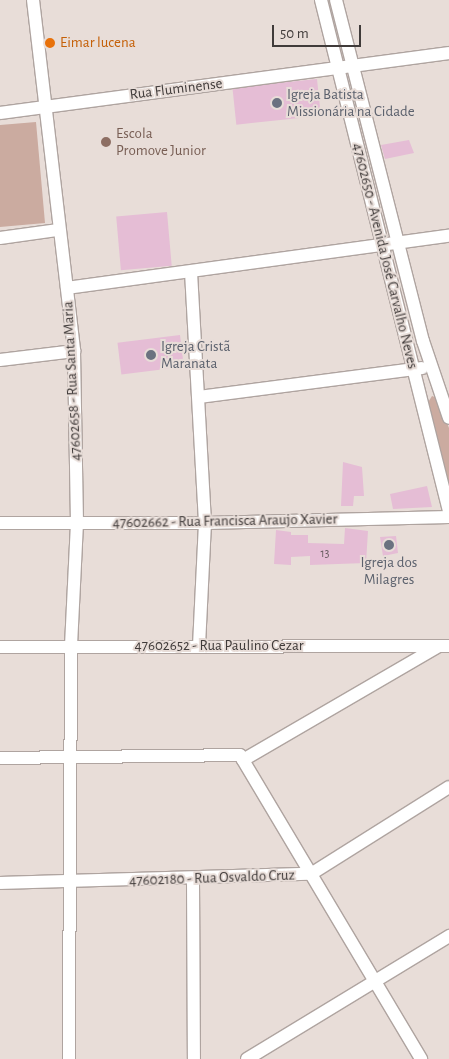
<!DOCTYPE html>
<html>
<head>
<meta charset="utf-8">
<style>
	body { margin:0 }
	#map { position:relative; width:449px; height:1059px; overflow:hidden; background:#e8ddd8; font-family:"Alegreya Sans",sans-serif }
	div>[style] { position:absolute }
	.green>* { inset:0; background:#cbaba0 }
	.building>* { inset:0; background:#e5bdd5; transform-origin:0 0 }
	.roads { filter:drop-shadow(1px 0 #afa4a0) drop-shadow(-1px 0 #afa4a0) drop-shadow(0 1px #afa4a0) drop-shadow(0 -1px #afa4a0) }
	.minor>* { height:12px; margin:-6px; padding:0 6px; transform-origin:6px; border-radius:6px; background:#fff }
	.dots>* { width:14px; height:14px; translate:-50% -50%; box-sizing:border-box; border:2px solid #e8ddd8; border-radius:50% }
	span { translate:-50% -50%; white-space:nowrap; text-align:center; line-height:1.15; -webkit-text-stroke:4px #e8ddd8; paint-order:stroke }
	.number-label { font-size:12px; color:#695c61 }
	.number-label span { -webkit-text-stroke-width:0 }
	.food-label { font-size:15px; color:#c56008 }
	.left { translate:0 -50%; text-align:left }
	.street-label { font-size:15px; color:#403b3a }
	.worship-label { font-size:15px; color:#5b616d }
	.education-label { font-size:15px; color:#785e54 }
	.scale { position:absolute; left:272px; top:25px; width:89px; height:22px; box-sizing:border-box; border:2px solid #403b3a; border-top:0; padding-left:6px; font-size:15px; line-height:18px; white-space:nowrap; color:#403b3a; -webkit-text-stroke:4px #e8ddd8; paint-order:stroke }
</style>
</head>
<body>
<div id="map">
	<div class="green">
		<div style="clip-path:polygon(36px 122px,45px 223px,0 227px,0 125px)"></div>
		<div style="clip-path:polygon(432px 396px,437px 398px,449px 428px,449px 490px,427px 404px)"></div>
	</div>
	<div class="building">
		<div style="left:317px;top:79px;width:37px;height:85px;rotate:84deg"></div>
		<div style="clip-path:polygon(409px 140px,414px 153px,385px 159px,381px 145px)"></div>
		<div style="left:167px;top:212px;width:54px;height:51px;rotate:85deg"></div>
		<div style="left:180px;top:335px;width:32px;height:63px;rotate:83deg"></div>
		<div style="clip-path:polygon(343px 462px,362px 467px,364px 496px,354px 496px,353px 506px,341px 506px)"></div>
		<div style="clip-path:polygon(427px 486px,432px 507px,393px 509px,390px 494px)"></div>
		<div style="clip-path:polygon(345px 528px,368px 531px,366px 563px,310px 565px,310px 556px,291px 557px,291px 565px,274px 564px,276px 530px,291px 532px,291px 535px,308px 535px,308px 543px,344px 544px)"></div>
		<div style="clip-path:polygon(396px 536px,398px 553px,383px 556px,380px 537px)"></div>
	</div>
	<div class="roads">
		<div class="minor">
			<div style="left:33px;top:0;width:353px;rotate:83.3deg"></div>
			<div style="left:74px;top:351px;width:172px;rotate:89deg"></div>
			<div style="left:77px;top:523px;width:124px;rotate:92.8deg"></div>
			<div style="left:71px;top:647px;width:412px;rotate:90.3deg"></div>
			<div style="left:321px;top:0;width:527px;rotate:75.94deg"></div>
			<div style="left:336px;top:0;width:352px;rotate:75.7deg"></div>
			<div style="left:423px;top:341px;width:81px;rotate:71.3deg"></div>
			<div style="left:0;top:113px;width:453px;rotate:-7.6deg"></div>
			<div style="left:0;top:238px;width:59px;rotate:-7.9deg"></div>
			<div style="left:191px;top:272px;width:251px;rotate:86.8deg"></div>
			<div style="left:205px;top:523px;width:123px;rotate:92.8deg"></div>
			<div style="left:67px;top:288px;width:386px;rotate:-7.8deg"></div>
			<div style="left:0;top:360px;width:75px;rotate:-6.9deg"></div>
			<div style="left:199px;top:397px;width:225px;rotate:-7.4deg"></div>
			<div style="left:0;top:523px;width:205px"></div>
			<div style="left:205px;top:523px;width:244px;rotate:-1.4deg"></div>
			<div style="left:0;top:647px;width:449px;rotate:-0.1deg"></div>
			<div style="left:0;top:758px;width:240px;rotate:-0.7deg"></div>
			<div style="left:240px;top:755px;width:354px;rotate:59.2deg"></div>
			<div style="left:243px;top:760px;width:225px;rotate:-30.2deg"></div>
			<div style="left:193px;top:880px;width:179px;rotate:89.7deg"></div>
			<div style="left:0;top:883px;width:311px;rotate:-1.7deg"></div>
			<div style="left:311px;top:874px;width:163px;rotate:-32.2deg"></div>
			<div style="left:247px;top:1059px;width:237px;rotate:-31.3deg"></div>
		</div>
	</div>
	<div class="dots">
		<div style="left:50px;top:43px;background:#e8710a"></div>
		<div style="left:277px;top:103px;background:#6b7280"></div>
		<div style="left:106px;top:142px;background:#8d6e63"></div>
		<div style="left:151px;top:355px;background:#6b7280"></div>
		<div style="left:389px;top:545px;background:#6b7280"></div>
	</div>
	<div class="number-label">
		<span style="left:325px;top:554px">13</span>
	</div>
	<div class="food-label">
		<span class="left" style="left:60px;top:43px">Eimar lucena</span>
	</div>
	<div class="street-label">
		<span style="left:176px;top:89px;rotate:-7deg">Rua Fluminense</span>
		<span style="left:385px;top:256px;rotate:76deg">47602650 - Avenida José Carvalho Neves</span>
		<span style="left:72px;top:381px;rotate:-93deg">47602658 - Rua Santa Maria</span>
		<span style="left:225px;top:521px;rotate:-1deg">47602662 - Rua Francisca Araujo Xavier</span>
		<span style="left:219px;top:646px">47602652 - Rua Paulino Cezar</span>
		<span style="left:212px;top:878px;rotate:-2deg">47602180 - Rua Osvaldo Cruz</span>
	</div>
	<div class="worship-label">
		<span class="left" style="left:287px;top:103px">Igreja Batista<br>Missionária na Cidade</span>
		<span class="left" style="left:161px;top:355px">Igreja Cristã<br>Maranata</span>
		<span style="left:389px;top:571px">Igreja dos<br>Milagres</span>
	</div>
	<div class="education-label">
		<span class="left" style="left:116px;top:142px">Escola<br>Promove Junior</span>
	</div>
	<div class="scale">50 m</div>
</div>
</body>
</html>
